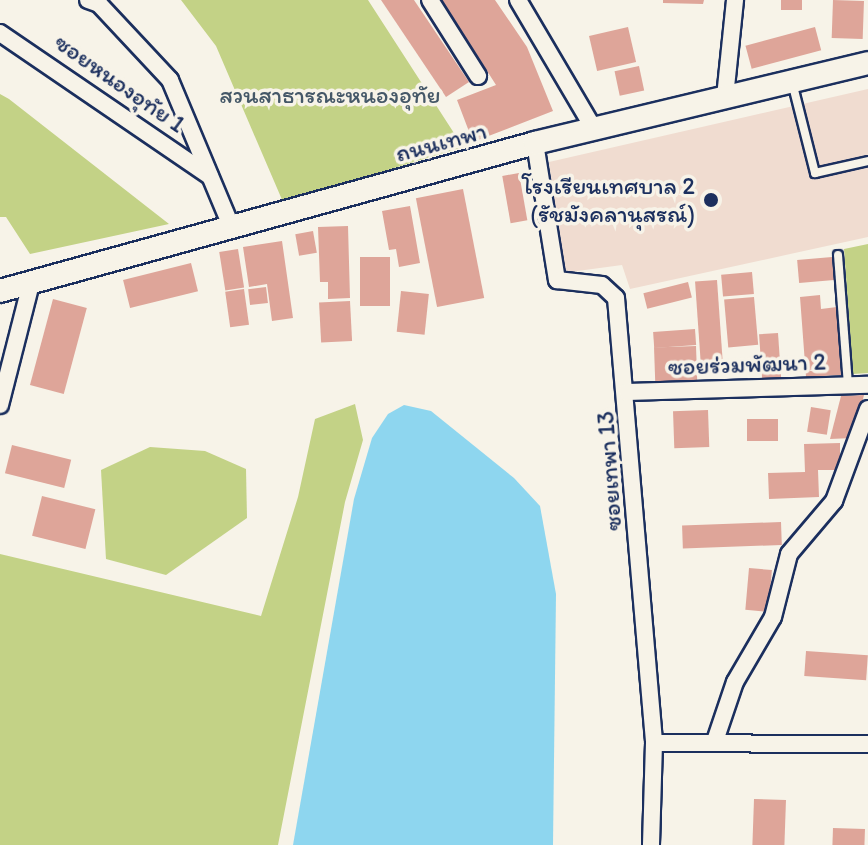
<!DOCTYPE html>
<html>
<head>
<meta charset="utf-8">
<style>
	body { margin:0 }
	#map { position:relative; width:868px; height:845px; overflow:hidden; background:#f7f3e8; font-family:Itim,"Playpen Sans Thai",sans-serif }
	div>[style] { position:absolute }
	.built>* { inset:0; background:#f0dcd0 }
	.green>* { inset:0; background:#c3d286 }
	.water>* { inset:0; background:#8ed6ef }
	.building>* { inset:0; background:#dea599; transform-origin:0 0 }
	.roads { filter:drop-shadow(2px 0 #1b2f5e) drop-shadow(-2px 0 #1b2f5e) drop-shadow(0 2px #1b2f5e) drop-shadow(0 -2px #1b2f5e) }
	.service>* { height:8px; margin:-4px; padding:0 4px; transform-origin:4px; border-radius:4px; background:#f7f3e8 }
	.minor>* { height:16px; margin:-8px; padding:0 8px; transform-origin:8px; border-radius:8px; background:#f7f3e8 }
	.tertiary>* { height:22px; margin:-11px; padding:0 11px; transform-origin:11px; border-radius:11px; background:#f7f3e8 }
	.dots>* { width:22px; height:22px; translate:-50% -50%; box-sizing:border-box; border:4px solid #f7f3e8; border-radius:50% }
	span { translate:-50% -50%; white-space:nowrap; text-align:center; line-height:1.15; -webkit-text-stroke:7px #f7f3e8; paint-order:stroke }
	.street-label { font-size:24px; color:#1b2f5e }
	.park-label { font-size:24px; color:#455868 }
	.poi-label { font-size:24px; color:#1b2f5e }
	.right { translate:-100% -50%; text-align:right }
</style>
</head>
<body>
<div id="map">
	<div class="built">
		<div style="clip-path:polygon(868px 89px,868px 237px,630px 289px,622px 265px,570px 272px,562px 268px,549px 162px)"></div>
	</div>
	<div class="green">
		<div style="clip-path:polygon(181px 0,368px 0,463px 147px,283px 202px,216px 46px)"></div>
		<div style="clip-path:polygon(0 94px,9px 99px,169px 224px,30px 254px,6px 217px,0 217px)"></div>
		<div style="clip-path:polygon(868px 244px,868px 373px,853px 374px,844px 249px)"></div>
		<div style="clip-path:polygon(355px 404px,363px 440px,345px 502px,278px 845px,0 845px,0 554px,261px 616px,298px 497px,315px 419px)"></div>
		<div style="clip-path:polygon(150px 447px,205px 451px,246px 469px,247px 518px,166px 575px,106px 559px,101px 470px)"></div>
	</div>
	<div class="water">
		<div style="clip-path:polygon(404px 405px,431px 411px,514px 478px,540px 506px,556px 594px,553px 845px,293px 845px,354px 499px,372px 438px,388px 414px)"></div>
	</div>
	<div class="building">
		<div style="clip-path:polygon(381px 0,414px 0,469px 82px,446px 97px)"></div>
		<div style="clip-path:polygon(442px 0,495px 0,527px 47px,553px 111px,473px 142px,457px 100px,496px 85px)"></div>
		<div style="clip-path:polygon(663px 0,704px 0,703px 4px,663px 3px)"></div>
		<div style="left:781px;top:0;width:21px;height:10px"></div>
		<div style="left:833px;top:0;width:31px;height:38px;rotate:2deg"></div>
		<div style="left:628px;top:27px;width:36px;height:40px;rotate:77deg"></div>
		<div style="left:815px;top:27px;width:24px;height:72px;rotate:75deg"></div>
		<div style="left:639px;top:66px;width:25px;height:25px;rotate:78deg"></div>
		<div style="left:519px;top:173px;width:48px;height:17px;rotate:80deg"></div>
		<div style="left:463px;top:189px;width:111px;height:48px;rotate:79deg"></div>
		<div style="clip-path:polygon(410px 206px,420px 263px,399px 267px,396px 249px,389px 250px,382px 211px)"></div>
		<div style="clip-path:polygon(348px 226px,350px 298px,328px 299px,328px 282px,320px 282px,318px 227px)"></div>
		<div style="left:313px;top:231px;width:22px;height:18px;rotate:80deg"></div>
		<div style="clip-path:polygon(282px 241px,293px 318px,272px 321px,267px 284px,249px 287px,243px 247px)"></div>
		<div style="left:238px;top:249px;width:39px;height:19px;rotate:81deg"></div>
		<div style="left:360px;top:257px;width:30px;height:49px"></div>
		<div style="left:832px;top:257px;width:23px;height:35px;rotate:85deg"></div>
		<div style="left:191px;top:263px;width:29px;height:70px;rotate:76deg"></div>
		<div style="left:752px;top:272px;width:22px;height:31px;rotate:85deg"></div>
		<div style="left:717px;top:280px;width:85px;height:22px;rotate:86deg"></div>
		<div style="left:688px;top:282px;width:16px;height:46px;rotate:76deg"></div>
		<div style="left:266px;top:287px;width:16px;height:18px;rotate:83deg"></div>
		<div style="left:244px;top:289px;width:36px;height:19px;rotate:82deg"></div>
		<div style="left:401px;top:291px;width:28px;height:41px;rotate:6deg"></div>
		<div style="clip-path:polygon(820px 295px,821px 309px,837px 307px,841px 375px,806px 377px,800px 297px)"></div>
		<div style="left:754px;top:297px;width:48px;height:30px;rotate:85deg"></div>
		<div style="left:53px;top:299px;width:35px;height:89px;rotate:15deg"></div>
		<div style="left:350px;top:301px;width:40px;height:31px;rotate:87deg"></div>
		<div style="left:695px;top:329px;width:16px;height:42px;rotate:86deg"></div>
		<div style="left:778px;top:333px;width:45px;height:19px;rotate:86deg"></div>
		<div style="left:696px;top:346px;width:35px;height:42px;rotate:88deg"></div>
		<div style="clip-path:polygon(864px 395px,853px 438px,830px 439px,841px 396px)"></div>
		<div style="left:811px;top:407px;width:20px;height:25px;rotate:9deg"></div>
		<div style="left:708px;top:410px;width:37px;height:35px;rotate:88deg"></div>
		<div style="left:778px;top:419px;width:22px;height:31px;rotate:90deg"></div>
		<div style="clip-path:polygon(840px 443px,840px 470px,818px 470px,819px 497px,769px 499px,768px 473px,805px 472px,804px 444px)"></div>
		<div style="left:12px;top:445px;width:61px;height:29px;rotate:14deg"></div>
		<div style="left:42px;top:496px;width:55px;height:41px;rotate:14deg"></div>
		<div style="left:781px;top:522px;width:23px;height:99px;rotate:88deg"></div>
		<div style="left:749px;top:568px;width:23px;height:42px;rotate:5deg"></div>
		<div style="left:806px;top:651px;width:62px;height:25px;rotate:4deg"></div>
		<div style="left:754px;top:799px;width:32px;height:46px;rotate:2deg"></div>
		<div style="left:833px;top:828px;width:32px;height:17px;rotate:2deg"></div>
	</div>
	<div class="roads">
		<div class="service">
			<div style="left:792px;top:82px;width:94px;rotate:75.8deg"></div>
			<div style="left:815px;top:173px;width:54px;rotate:-12.8deg"></div>
			<div style="left:838px;top:255px;width:130px;rotate:85.6deg"></div>
		</div>
		<div class="minor">
			<div style="left:88px;top:0;width:12px;rotate:20deg"></div>
			<div style="left:99px;top:4px;width:104px;rotate:46.9deg"></div>
			<div style="left:170px;top:80px;width:160px;rotate:67.3deg"></div>
			<div style="left:430px;top:0;width:90px;rotate:57.7deg"></div>
			<div style="left:518px;top:0;width:150px;rotate:59.5deg"></div>
			<div style="left:0;top:33px;width:254px;rotate:34.3deg"></div>
			<div style="left:725px;top:97px;width:98px;rotate:-84.1deg"></div>
			<div style="left:535px;top:143px;width:139px;rotate:80.9deg"></div>
			<div style="left:557px;top:280px;width:45px;rotate:6.3deg"></div>
			<div style="left:602px;top:285px;width:19px;rotate:43deg"></div>
			<div style="left:616px;top:298px;width:447px;rotate:85.1deg"></div>
			<div style="left:654px;top:743px;width:102px;rotate:91.7deg"></div>
			<div style="left:627px;top:392px;width:241px;rotate:-1.7deg"></div>
			<div style="left:0;top:405px;width:126px;rotate:-75.7deg"></div>
			<div style="left:715px;top:741px;width:62px;rotate:-71.3deg"></div>
			<div style="left:735px;top:682px;width:75px;rotate:-59.7deg"></div>
			<div style="left:773px;top:617px;width:65px;rotate:-75.7deg"></div>
			<div style="left:789px;top:554px;width:70px;rotate:-49.7deg"></div>
			<div style="left:834px;top:501px;width:98px;rotate:-69.7deg"></div>
			<div style="left:654px;top:743px;width:214px;rotate:0.3deg"></div>
		</div>
		<div class="tertiary">
			<div style="left:0;top:291px;width:555px;rotate:-15.46deg"></div>
			<div style="left:535px;top:143px;width:342px;rotate:-13.5deg"></div>
		</div>
	</div>
	<div class="dots">
		<div style="left:711px;top:200px;background:#1b2f5e"></div>
	</div>
	<div class="street-label">
		<span style="left:120px;top:83px;rotate:35deg">ซอยหนองอุทัย 1</span>
		<span style="left:441px;top:142px;rotate:-15deg">ถนนเทพา</span>
		<span style="left:747px;top:364px;rotate:-2deg">ซอยร่วมพัฒนา 2</span>
		<span style="left:609px;top:471px;rotate:-94deg">ซอยเทพา 13</span>
	</div>
	<div class="park-label">
		<span style="left:330px;top:95px">สวนสาธารณะหนองอุทัย</span>
	</div>
	<div class="poi-label">
		<span class="right" style="left:695px;top:200px">โรงเรียนเทศบาล 2<br>(รัชมังคลานุสรณ์)</span>
	</div>
</div>
</body>
</html>
